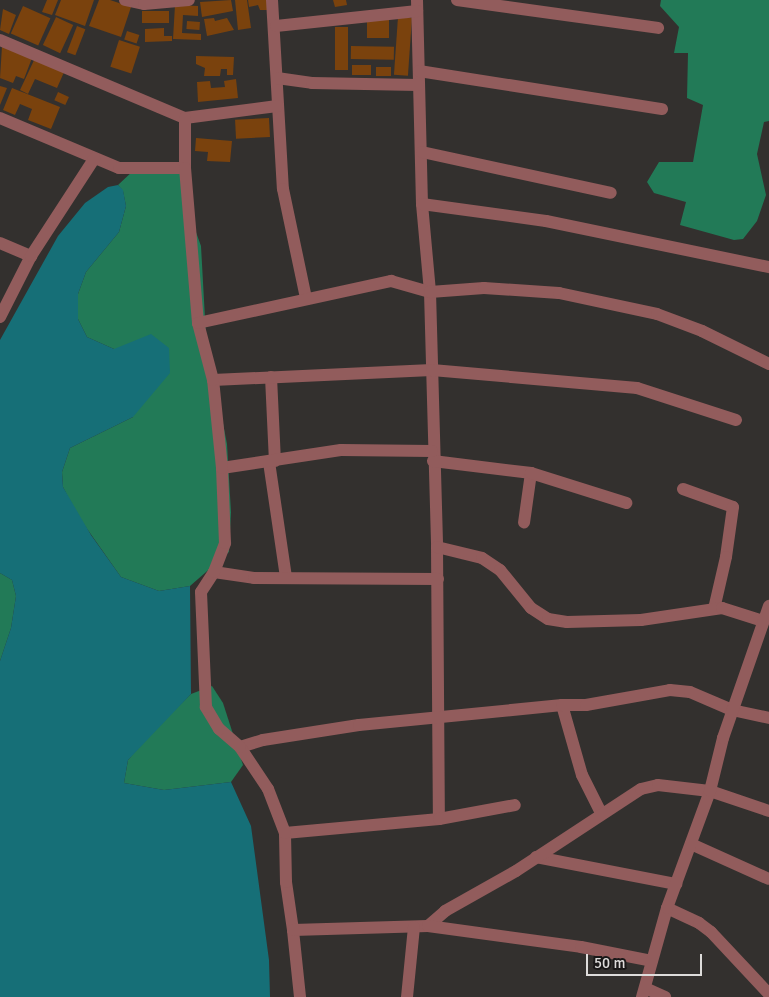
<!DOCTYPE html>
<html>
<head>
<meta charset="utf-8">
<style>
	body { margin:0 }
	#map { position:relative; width:769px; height:997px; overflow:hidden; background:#33302e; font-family:Signika,sans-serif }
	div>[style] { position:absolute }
	.forest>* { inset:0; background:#227a57 }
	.water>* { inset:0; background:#166f77 }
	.building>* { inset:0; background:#7a420d; transform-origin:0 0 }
	.minor>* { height:12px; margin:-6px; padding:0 6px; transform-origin:6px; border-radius:6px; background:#925c5c }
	span { translate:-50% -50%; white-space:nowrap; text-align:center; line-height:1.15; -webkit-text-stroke:4.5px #1a1818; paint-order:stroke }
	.scale { position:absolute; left:586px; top:954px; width:116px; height:22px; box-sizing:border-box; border:2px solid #dedcdb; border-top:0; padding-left:6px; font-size:15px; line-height:18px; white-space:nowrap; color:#dedcdb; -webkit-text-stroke:4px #1a1818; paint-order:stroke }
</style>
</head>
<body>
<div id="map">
	<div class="forest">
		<div style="clip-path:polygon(661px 0,769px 0,769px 121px,764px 122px,757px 154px,766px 195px,757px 221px,743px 239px,734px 240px,680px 225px,686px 202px,654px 193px,647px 182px,659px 162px,693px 162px,703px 105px,687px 98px,688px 53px,674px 53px,679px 27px,660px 6px)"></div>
		<div style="clip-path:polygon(134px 170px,191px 174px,184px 199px,201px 246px,206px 336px,227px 444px,231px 512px,229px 552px,190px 586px,159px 591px,121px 577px,78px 516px,63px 487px,62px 472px,70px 448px,133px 417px,114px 349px,87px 337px,78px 319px,78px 294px,86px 272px,119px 232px,126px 206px,123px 191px,118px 185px)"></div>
		<div style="clip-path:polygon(0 573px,12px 580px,16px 596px,11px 628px,0 661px)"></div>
		<div style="clip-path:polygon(212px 686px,223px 703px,243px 765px,231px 782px,164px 790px,124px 783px,128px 760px,154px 730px,191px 694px)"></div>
	</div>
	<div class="water">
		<div style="clip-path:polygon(118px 185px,123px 190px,126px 206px,119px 232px,86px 272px,78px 294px,78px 319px,87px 337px,114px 349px,151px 334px,169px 348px,170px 373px,133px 417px,70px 448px,62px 472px,63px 487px,91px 535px,121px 577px,159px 591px,190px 586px,191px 694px,128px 760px,124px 783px,164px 790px,231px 782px,251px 826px,269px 960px,270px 997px,0 997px,0 661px,11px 628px,16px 596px,12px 580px,0 573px,0 340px,58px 236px,85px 203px,108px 187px)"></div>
	</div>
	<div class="building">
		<div style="clip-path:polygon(47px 0,58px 0,52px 15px,42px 12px)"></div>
		<div style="clip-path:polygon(61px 0,94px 0,85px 26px,55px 15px)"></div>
		<div style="clip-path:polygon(99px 0,110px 0,131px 7px,121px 37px,89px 26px)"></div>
		<div style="clip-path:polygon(231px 0,233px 11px,202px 17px,200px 2px)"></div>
		<div style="clip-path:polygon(235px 0,247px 0,251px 28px,238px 30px)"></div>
		<div style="clip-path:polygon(248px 0,267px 0,267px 10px,260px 10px,258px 5px,249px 7px)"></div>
		<div style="clip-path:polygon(333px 0,346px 0,347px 5px,335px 7px)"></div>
		<div style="clip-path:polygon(175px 5px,198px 6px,198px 16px,183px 15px,182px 33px,201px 34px,201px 40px,173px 39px)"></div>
		<div style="left:23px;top:6px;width:30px;height:30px;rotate:24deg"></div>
		<div style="clip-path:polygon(3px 9px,16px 15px,9px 34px,0 30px)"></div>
		<div style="left:142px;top:11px;width:27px;height:12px"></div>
		<div style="left:56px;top:17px;width:19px;height:31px;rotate:25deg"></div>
		<div style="left:398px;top:17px;width:14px;height:58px;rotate:4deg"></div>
		<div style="clip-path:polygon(214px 18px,215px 21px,227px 18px,234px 30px,207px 36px,204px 19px)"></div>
		<div style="left:367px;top:20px;width:22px;height:18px"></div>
		<div style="left:187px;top:21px;width:13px;height:8px;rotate:4deg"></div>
		<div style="left:77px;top:26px;width:9px;height:28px;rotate:21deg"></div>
		<div style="left:335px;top:27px;width:13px;height:43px"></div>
		<div style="clip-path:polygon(164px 28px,164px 36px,172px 36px,172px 41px,145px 42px,145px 29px)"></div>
		<div style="left:127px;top:31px;width:13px;height:9px;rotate:18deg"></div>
		<div style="left:119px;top:40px;width:22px;height:28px;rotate:18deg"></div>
		<div style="clip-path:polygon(2px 46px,32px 58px,24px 79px,16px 76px,13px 83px,0 78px)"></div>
		<div style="left:351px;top:46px;width:43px;height:13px;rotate:1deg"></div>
		<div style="clip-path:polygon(36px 56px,65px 70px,57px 88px,35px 79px,28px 94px,20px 90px)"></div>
		<div style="clip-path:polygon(196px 56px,234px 57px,233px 75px,227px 75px,227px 69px,221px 69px,220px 76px,204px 76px,205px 68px,196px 64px)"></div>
		<div style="left:352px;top:65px;width:19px;height:10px"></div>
		<div style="left:376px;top:67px;width:15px;height:9px"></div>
		<div style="clip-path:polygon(236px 79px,238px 98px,198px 102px,197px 82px,210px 81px,211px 88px,225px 87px,224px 81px)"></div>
		<div style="clip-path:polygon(0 86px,7px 88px,0 105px)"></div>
		<div style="clip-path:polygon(12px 88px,60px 107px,51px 129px,28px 120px,32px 109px,20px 104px,15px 115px,3px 110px)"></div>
		<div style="left:58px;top:92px;width:12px;height:9px;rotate:24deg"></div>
		<div style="left:269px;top:118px;width:19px;height:34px;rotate:87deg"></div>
		<div style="clip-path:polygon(196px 138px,232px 141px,230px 162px,207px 161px,208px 152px,195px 151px)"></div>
	</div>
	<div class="minor">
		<div style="left:125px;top:0;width:19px;rotate:12deg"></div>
		<div style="left:144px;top:4px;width:45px;rotate:-5.1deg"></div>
		<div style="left:272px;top:0;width:189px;rotate:86.7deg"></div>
		<div style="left:283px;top:189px;width:111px;rotate:78.1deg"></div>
		<div style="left:417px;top:0;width:204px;rotate:88.6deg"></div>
		<div style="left:422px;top:204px;width:88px;rotate:84.8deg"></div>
		<div style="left:430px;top:292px;width:255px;rotate:88.4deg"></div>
		<div style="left:437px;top:547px;width:272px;rotate:89.6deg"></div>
		<div style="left:457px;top:0;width:203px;rotate:7.9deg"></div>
		<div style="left:276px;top:26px;width:142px;rotate:-6.1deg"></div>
		<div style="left:0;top:40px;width:201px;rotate:22.9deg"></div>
		<div style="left:185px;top:118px;width:93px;rotate:-7.4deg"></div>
		<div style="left:419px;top:71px;width:246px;rotate:8.9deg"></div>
		<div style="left:277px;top:78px;width:35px;rotate:8deg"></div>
		<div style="left:312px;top:83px;width:106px;rotate:1.1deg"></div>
		<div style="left:0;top:118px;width:129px;rotate:22.8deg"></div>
		<div style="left:119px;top:168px;width:66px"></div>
		<div style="left:185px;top:118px;width:50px;rotate:90deg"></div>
		<div style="left:185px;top:168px;width:156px;rotate:85.2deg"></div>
		<div style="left:422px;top:152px;width:193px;rotate:12.2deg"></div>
		<div style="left:422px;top:204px;width:125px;rotate:7.8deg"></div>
		<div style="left:546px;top:221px;width:228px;rotate:11.7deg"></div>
		<div style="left:0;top:243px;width:34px;rotate:23deg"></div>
		<div style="left:0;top:317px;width:68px;rotate:-63.1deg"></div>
		<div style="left:31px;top:256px;width:116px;rotate:-57deg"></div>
		<div style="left:271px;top:377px;width:84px;rotate:87.3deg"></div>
		<div style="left:213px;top:380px;width:219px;rotate:-2.6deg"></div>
		<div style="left:432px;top:370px;width:206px;rotate:5deg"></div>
		<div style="left:637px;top:388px;width:104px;rotate:17.9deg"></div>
		<div style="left:433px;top:461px;width:99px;rotate:7deg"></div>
		<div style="left:531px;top:473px;width:50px;rotate:98deg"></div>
		<div style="left:269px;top:462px;width:116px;rotate:81.6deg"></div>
		<div style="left:222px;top:468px;width:120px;rotate:-8.6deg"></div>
		<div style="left:341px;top:450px;width:91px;rotate:0.6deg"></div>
		<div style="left:531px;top:473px;width:100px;rotate:17.5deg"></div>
		<div style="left:683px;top:489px;width:53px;rotate:19.8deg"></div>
		<div style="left:733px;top:507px;width:50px;rotate:98deg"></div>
		<div style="left:726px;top:557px;width:53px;rotate:103deg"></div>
		<div style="left:437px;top:547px;width:46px;rotate:13.7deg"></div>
		<div style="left:482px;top:558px;width:22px;rotate:34deg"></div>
		<div style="left:500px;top:570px;width:49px;rotate:50.8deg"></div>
		<div style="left:531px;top:608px;width:20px;rotate:33deg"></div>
		<div style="left:548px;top:619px;width:19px;rotate:9deg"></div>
		<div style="left:567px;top:622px;width:74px;rotate:-1.5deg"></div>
		<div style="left:641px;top:620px;width:82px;rotate:-8.4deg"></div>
		<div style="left:722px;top:608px;width:43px;rotate:17.6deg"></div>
		<div style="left:214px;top:572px;width:40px;rotate:8.5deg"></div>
		<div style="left:254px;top:578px;width:184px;rotate:0.3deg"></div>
		<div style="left:562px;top:705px;width:73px;rotate:74.1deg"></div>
		<div style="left:582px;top:775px;width:42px;rotate:63.4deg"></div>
		<div style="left:240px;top:747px;width:24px;rotate:-17deg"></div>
		<div style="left:263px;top:740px;width:97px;rotate:-8.9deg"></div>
		<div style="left:359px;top:725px;width:204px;rotate:-5.6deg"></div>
		<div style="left:562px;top:705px;width:24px"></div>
		<div style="left:586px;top:705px;width:85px;rotate:-10.1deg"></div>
		<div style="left:670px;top:690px;width:20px;rotate:6deg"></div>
		<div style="left:690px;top:692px;width:46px;rotate:23.2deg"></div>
		<div style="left:732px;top:710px;width:38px;rotate:12deg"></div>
		<div style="left:285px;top:833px;width:155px;rotate:-5.2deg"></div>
		<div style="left:439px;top:819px;width:77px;rotate:-10.4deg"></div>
		<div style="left:691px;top:844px;width:85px;rotate:24.2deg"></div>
		<div style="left:536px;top:857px;width:143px;rotate:10.9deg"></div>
		<div style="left:667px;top:908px;width:35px;rotate:25deg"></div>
		<div style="left:699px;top:923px;width:15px;rotate:37deg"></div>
		<div style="left:711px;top:932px;width:85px;rotate:46.9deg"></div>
		<div style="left:428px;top:926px;width:23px;rotate:-41deg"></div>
		<div style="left:445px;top:911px;width:81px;rotate:-29.4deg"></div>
		<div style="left:516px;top:871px;width:149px;rotate:-33.3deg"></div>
		<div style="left:641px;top:789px;width:17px;rotate:-13deg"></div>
		<div style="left:658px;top:785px;width:52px;rotate:6.6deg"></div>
		<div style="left:710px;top:791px;width:62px;rotate:18.7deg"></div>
		<div style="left:293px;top:930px;width:49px;rotate:-98.3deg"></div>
		<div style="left:286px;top:882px;width:49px;rotate:-91.2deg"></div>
		<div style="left:285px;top:833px;width:47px;rotate:-111.1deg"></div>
		<div style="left:268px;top:789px;width:50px;rotate:-123.7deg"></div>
		<div style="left:240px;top:747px;width:28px;rotate:-139deg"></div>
		<div style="left:219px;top:729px;width:26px;rotate:-121deg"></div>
		<div style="left:206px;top:707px;width:115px;rotate:-92.5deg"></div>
		<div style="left:201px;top:592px;width:24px;rotate:-57deg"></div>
		<div style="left:214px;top:572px;width:31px;rotate:-69deg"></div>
		<div style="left:225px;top:543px;width:75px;rotate:-92.3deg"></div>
		<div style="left:222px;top:468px;width:88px;rotate:-95.8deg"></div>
		<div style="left:213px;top:380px;width:59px;rotate:-104.7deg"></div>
		<div style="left:198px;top:323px;width:198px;rotate:-12.3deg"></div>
		<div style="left:391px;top:281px;width:41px;rotate:15.8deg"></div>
		<div style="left:430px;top:292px;width:54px;rotate:-4.2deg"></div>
		<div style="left:484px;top:288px;width:75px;rotate:3.8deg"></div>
		<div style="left:559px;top:293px;width:100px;rotate:12.1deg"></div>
		<div style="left:657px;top:314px;width:48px;rotate:20.7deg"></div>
		<div style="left:702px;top:331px;width:75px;rotate:26.2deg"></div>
		<div style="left:645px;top:988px;width:22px;rotate:24deg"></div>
		<div style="left:300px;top:997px;width:67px;rotate:-96deg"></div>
		<div style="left:293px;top:930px;width:135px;rotate:-1.7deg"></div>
		<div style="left:428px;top:926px;width:154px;rotate:7.8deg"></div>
		<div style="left:581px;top:947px;width:72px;rotate:11.2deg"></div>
		<div style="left:407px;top:997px;width:70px;rotate:-84.3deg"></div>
		<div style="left:642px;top:997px;width:92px;rotate:-74.3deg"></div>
		<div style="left:667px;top:908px;width:125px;rotate:-69.8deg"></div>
		<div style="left:710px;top:791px;width:55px;rotate:-76.2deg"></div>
		<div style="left:723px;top:738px;width:140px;rotate:-70.8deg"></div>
	</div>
	<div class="scale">50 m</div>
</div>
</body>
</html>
